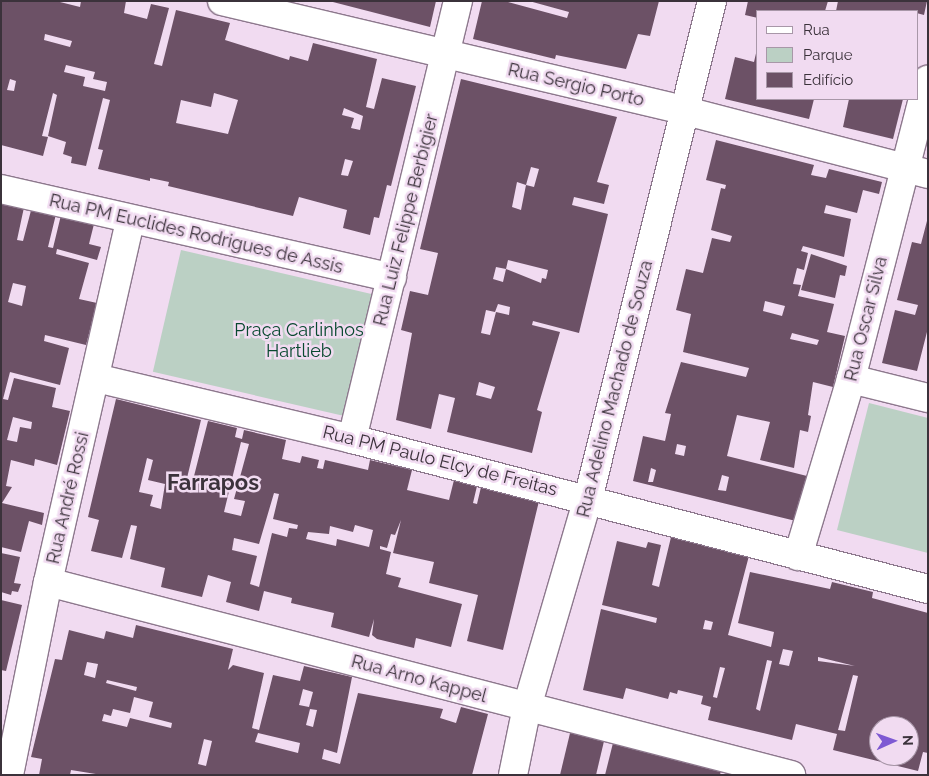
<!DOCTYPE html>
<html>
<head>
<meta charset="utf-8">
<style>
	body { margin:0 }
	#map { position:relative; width:929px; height:776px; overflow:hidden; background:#f1dbf1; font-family:Raleway,sans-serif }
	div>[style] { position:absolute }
	.green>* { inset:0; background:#bbd0c4; transform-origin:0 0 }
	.building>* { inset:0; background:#6c5166 }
	.roads { filter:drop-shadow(1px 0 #8d788d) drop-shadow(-1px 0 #8d788d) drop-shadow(0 1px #8d788d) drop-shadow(0 -1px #8d788d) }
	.minor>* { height:28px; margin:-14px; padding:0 14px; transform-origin:14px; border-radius:14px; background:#fff }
	.tertiary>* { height:28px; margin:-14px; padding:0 14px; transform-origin:14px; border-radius:14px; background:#fff }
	span { translate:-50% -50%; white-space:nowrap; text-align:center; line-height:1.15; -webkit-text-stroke:5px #f1dbf1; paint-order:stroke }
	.street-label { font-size:18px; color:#3b323b }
	.park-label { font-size:18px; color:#08492f }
	.district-label { font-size:22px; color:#3b323b; font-weight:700 }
	.frame { position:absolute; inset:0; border:2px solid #3b323b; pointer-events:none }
	.legend { position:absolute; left:756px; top:10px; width:162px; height:90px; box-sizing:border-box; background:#f1dbf1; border:1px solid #a897a8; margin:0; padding:6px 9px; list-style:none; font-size:15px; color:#3b323b }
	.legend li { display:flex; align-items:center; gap:10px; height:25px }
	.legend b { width:25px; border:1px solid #a897a8 }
	.north { position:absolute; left:869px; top:716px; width:50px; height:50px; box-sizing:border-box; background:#f1dbf1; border:1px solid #a897a8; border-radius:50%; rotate:88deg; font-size:14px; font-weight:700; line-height:20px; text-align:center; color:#3b323b }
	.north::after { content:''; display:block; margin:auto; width:18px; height:22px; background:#7e59d3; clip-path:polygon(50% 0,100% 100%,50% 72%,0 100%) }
</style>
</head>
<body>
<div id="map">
	<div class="green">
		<div style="left:181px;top:250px;width:212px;height:125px;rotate:13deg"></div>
		<div style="clip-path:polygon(869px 403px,928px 418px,928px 553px,837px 530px)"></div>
	</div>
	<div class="building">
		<div style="clip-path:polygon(evenodd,1px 1px,56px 1px,80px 7px,81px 1px,126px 1px,124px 13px,147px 19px,151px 4px,169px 8px,154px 64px,162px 66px,176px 10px,230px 23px,225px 40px,289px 60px,290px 56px,308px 61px,313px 43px,377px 59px,366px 107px,374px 109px,382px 78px,416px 86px,391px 186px,387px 185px,379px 218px,374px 217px,370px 235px,343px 228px,347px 210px,299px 197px,293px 216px,168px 186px,169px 182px,150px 178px,150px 181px,98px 169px,103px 150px,98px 149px,110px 100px,103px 98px,86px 166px,71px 163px,72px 157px,63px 154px,66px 142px,48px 136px,57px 95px,53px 93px,42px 136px,48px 137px,43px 156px,1px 145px,1px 1px,45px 34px,72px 41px,70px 47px,44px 40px,45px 34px,1px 1px,66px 65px,95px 72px,93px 79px,107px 82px,105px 91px,83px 86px,85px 77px,64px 72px,66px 65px,1px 1px,10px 79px,16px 81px,14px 91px,7px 90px,10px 79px,1px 1px,214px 93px,238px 100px,228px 134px,176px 123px,181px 100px,211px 107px,214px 93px,1px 1px,344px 108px,363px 116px,360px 130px,351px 128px,354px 118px,342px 115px,344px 108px,1px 1px,345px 159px,353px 161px,348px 176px,341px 175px,345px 159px)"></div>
		<div style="clip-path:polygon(329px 1px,436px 1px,430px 27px)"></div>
		<div style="clip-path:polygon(482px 1px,504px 1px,567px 18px,569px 12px,529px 1px,659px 1px,650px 36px,638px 34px,626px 69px,556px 55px,555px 59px,473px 39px)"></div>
		<div style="clip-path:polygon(748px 1px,828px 1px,825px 11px,758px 11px,758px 18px,745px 15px)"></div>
		<div style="clip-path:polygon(838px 1px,927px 1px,924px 15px,905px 10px,836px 11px)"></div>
		<div style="clip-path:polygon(757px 49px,758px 99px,814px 99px,809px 119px,725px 99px,735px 57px,754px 62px)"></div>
		<div style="clip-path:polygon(evenodd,461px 79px,617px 117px,597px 182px,609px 185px,604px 204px,574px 197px,572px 205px,608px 214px,579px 333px,533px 321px,532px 325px,560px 332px,537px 410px,542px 412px,532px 453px,447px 432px,455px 398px,439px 394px,431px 429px,396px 420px,412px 333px,401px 330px,410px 291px,428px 295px,438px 253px,420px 249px,461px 79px,531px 167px,539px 169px,534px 187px,526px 185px,521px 210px,512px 207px,517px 182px,526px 185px,531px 167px,461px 79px,508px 260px,548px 270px,546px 279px,542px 278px,541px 283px,506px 269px,503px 282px,493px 279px,496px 267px,506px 269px,508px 260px,461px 79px,498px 304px,510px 307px,509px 315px,496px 312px,490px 335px,481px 333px,486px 310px,495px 312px,498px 304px,461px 79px,479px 382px,495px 387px,491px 399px,476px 395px,479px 382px)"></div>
		<div style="clip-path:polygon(849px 99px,903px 99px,893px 139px,843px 127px)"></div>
		<div style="clip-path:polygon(evenodd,716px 140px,814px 165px,811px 175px,826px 178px,829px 169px,882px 182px,879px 194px,863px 190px,857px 213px,826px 205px,824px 213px,851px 219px,844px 257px,803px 246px,801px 251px,808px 253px,804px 270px,797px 268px,793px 284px,801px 285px,798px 296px,834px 304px,827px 332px,845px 336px,833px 387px,813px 382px,808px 415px,811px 416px,808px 432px,800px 430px,794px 468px,760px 460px,770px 422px,737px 415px,727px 456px,811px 477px,800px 522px,633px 481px,643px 436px,665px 441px,671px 414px,665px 413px,681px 362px,746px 377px,749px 368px,683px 352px,691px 314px,676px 310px,686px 269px,703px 273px,712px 238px,730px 242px,732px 236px,711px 230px,721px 188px,725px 189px,726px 185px,706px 180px,716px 140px,765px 301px,785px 306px,782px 316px,763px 311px,765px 301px,716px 140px,792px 333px,819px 340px,817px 345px,790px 339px,792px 333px,716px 140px,677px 444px,686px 446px,684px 456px,675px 454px,677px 444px,716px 140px,651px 468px,656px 470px,653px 482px,648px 482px,651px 468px,716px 140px,722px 475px,729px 477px,726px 491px,718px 490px,722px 475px)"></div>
		<div style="clip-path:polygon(evenodd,1px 191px,26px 198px,17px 240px,23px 241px,34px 199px,58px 206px,48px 247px,53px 248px,62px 211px,95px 220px,89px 244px,101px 247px,97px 260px,57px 249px,56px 254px,89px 263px,79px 299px,97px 303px,86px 345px,45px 335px,44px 341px,69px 348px,60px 385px,10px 372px,3px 399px,8px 400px,14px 378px,56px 388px,52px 407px,70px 411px,57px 465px,35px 459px,34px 466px,11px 460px,6px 486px,12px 487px,2px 503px,44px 513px,42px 525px,29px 521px,21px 552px,1px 547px,1px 191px,13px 283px,26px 286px,22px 306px,8px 302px,13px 283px,1px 191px,13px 417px,32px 422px,31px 429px,20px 427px,17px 442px,7px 440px,13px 417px)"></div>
		<div style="clip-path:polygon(928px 217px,928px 328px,917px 371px,882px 363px,895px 310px,915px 315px,918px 305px,897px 300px,912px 242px,921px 244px)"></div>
		<div style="clip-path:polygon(811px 254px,847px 266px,845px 276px,840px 275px,835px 298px,801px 290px)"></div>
		<div style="clip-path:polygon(evenodd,116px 399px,201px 420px,187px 478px,193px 480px,208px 421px,237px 428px,235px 437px,242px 439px,244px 430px,286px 440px,282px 459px,300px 463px,302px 456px,319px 460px,317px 468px,323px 469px,325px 460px,368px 470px,370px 460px,412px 470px,407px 490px,449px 500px,454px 480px,477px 486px,473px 503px,477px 504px,481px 487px,539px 501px,503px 650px,467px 641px,478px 595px,429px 583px,434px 562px,393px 553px,401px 520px,395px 535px,391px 534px,387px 548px,380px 546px,380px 549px,391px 552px,386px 574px,401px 578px,398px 587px,462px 604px,451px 647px,416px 638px,414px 648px,377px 639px,372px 635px,374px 619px,369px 637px,331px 627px,334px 613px,291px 603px,292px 598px,264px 591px,259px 611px,226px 602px,231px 582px,208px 575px,202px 597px,161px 587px,165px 568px,130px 559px,137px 526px,131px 525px,122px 558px,91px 551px,99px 520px,88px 517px,116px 399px,241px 442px,249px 444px,234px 499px,245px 501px,241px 516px,224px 512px,241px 442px,116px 399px,147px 458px,153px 460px,148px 480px,165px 484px,161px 509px,150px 506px,153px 495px,139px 492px,147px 458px,116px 399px,274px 493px,279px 494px,273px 519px,298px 525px,297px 529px,289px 528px,287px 537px,272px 533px,259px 587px,250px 584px,257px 556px,232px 550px,234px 538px,259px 544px,274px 493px,116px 399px,355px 525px,373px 530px,369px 547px,337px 539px,336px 546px,306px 539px,308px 532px,329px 534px,330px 526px,353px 532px,355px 525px)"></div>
		<div style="clip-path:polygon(evenodd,672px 533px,750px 552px,728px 635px,771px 647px,774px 632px,738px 623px,750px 572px,830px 589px,832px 582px,873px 592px,872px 598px,928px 613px,928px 753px,923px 752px,918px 771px,833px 750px,837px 734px,796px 724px,792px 740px,708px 720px,711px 707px,701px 704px,703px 696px,678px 690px,677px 694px,670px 692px,668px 699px,626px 688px,623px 699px,583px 690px,601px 609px,656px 623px,657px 618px,602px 605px,617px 541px,646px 548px,648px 542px,661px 545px,652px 585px,659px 587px,672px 533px,705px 620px,713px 622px,711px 630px,703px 629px,705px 620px,672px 533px,783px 649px,793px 651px,789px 666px,779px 664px,783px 649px,672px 533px,818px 657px,855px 666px,818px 661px,818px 657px,672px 533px,767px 660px,772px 661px,760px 711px,756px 709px,767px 660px,672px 533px,720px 667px,725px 668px,717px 698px,713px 697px,720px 667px,672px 533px,853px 675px,858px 676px,845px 731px,838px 730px,853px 675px,672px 533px,879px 726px,909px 726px,909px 756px,879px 756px,879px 726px)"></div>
		<div style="clip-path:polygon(1px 553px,20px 557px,14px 583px,21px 584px,18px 592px,12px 591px,11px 595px,1px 592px)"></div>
		<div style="clip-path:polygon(1px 600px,22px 605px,6px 671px,1px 670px)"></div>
		<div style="clip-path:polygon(evenodd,136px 625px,233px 649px,228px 670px,233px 665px,264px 673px,252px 728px,259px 730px,273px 675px,300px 681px,304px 666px,352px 677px,337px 753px,324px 749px,322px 759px,340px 764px,358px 693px,443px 709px,440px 718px,456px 723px,461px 707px,488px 714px,472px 775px,102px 775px,71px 770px,70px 775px,39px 775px,42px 759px,31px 757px,55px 659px,62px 660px,69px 630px,104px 639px,106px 631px,133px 638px,136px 625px,87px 662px,98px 664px,95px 678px,84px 675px,87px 662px,136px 625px,107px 680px,137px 687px,136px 691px,106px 683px,107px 680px,136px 625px,303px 689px,313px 692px,309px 707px,299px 705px,303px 689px,136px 625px,134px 697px,153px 702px,149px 717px,172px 723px,171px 728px,130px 718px,127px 727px,102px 721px,104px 714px,111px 716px,113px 709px,130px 713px,134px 697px,136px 625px,310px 709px,317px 710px,313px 727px,306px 725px,310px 709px,136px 625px,258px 733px,300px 743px,298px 753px,255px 742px,258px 733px,136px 625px,204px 739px,212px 741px,206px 766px,198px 764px,204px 739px)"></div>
		<div style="clip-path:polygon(571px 729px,605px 737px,596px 775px,560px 775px)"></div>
		<div style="clip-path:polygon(614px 739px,722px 766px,720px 775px,605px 775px)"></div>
	</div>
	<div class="roads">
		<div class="minor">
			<div style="left:222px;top:1px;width:477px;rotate:13.3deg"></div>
			<div style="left:686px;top:111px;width:250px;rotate:14.6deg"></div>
			<div style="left:1px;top:189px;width:401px;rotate:12.8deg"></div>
			<div style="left:96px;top:378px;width:263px;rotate:13.4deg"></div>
			<div style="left:352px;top:439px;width:595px;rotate:14.6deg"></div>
			<div style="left:851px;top:379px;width:79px;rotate:13.9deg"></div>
			<div style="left:352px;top:439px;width:451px;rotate:-76.4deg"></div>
			<div style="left:798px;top:556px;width:185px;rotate:-73.3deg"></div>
			<div style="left:851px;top:379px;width:309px;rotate:-75.6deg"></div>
			<div style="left:48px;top:582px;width:768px;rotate:14.56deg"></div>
			<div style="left:9px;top:775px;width:197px;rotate:-78.6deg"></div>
			<div style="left:48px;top:582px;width:370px;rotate:-77.2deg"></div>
		</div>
		<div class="tertiary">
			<div style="left:513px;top:775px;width:69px;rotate:-78.4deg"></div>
			<div style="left:527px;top:707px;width:217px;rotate:-73.7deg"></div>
			<div style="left:588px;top:499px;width:513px;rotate:-76.02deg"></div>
		</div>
	</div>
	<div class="street-label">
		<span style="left:576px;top:85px;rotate:13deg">Rua Sergio Porto</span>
		<span style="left:406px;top:220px;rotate:-76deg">Rua Luiz Felippe Berbigier</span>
		<span style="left:196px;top:234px;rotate:13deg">Rua PM Euclides Rodrigues de Assis</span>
		<span style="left:866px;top:319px;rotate:-76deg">Rua Oscar Silva</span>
		<span style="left:615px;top:389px;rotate:-76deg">Rua Adelino Machado de Souza</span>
		<span style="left:440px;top:461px;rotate:14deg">Rua PM Paulo Elcy de Freitas</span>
		<span style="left:68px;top:498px;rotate:-77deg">Rua André Rossi</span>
		<span style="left:419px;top:679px;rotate:15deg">Rua Arno Kappel</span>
	</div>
	<div class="park-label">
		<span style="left:299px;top:341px">Praça Carlinhos<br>Hartlieb</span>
	</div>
	<div class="district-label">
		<span style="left:213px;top:483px">Farrapos</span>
	</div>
	<div class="frame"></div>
	<ul class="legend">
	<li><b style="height:6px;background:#fff"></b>Rua</li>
	<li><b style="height:14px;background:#bbd0c4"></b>Parque</li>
	<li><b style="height:14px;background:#6c5166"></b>Edifício</li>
	</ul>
	<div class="north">N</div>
</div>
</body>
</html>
